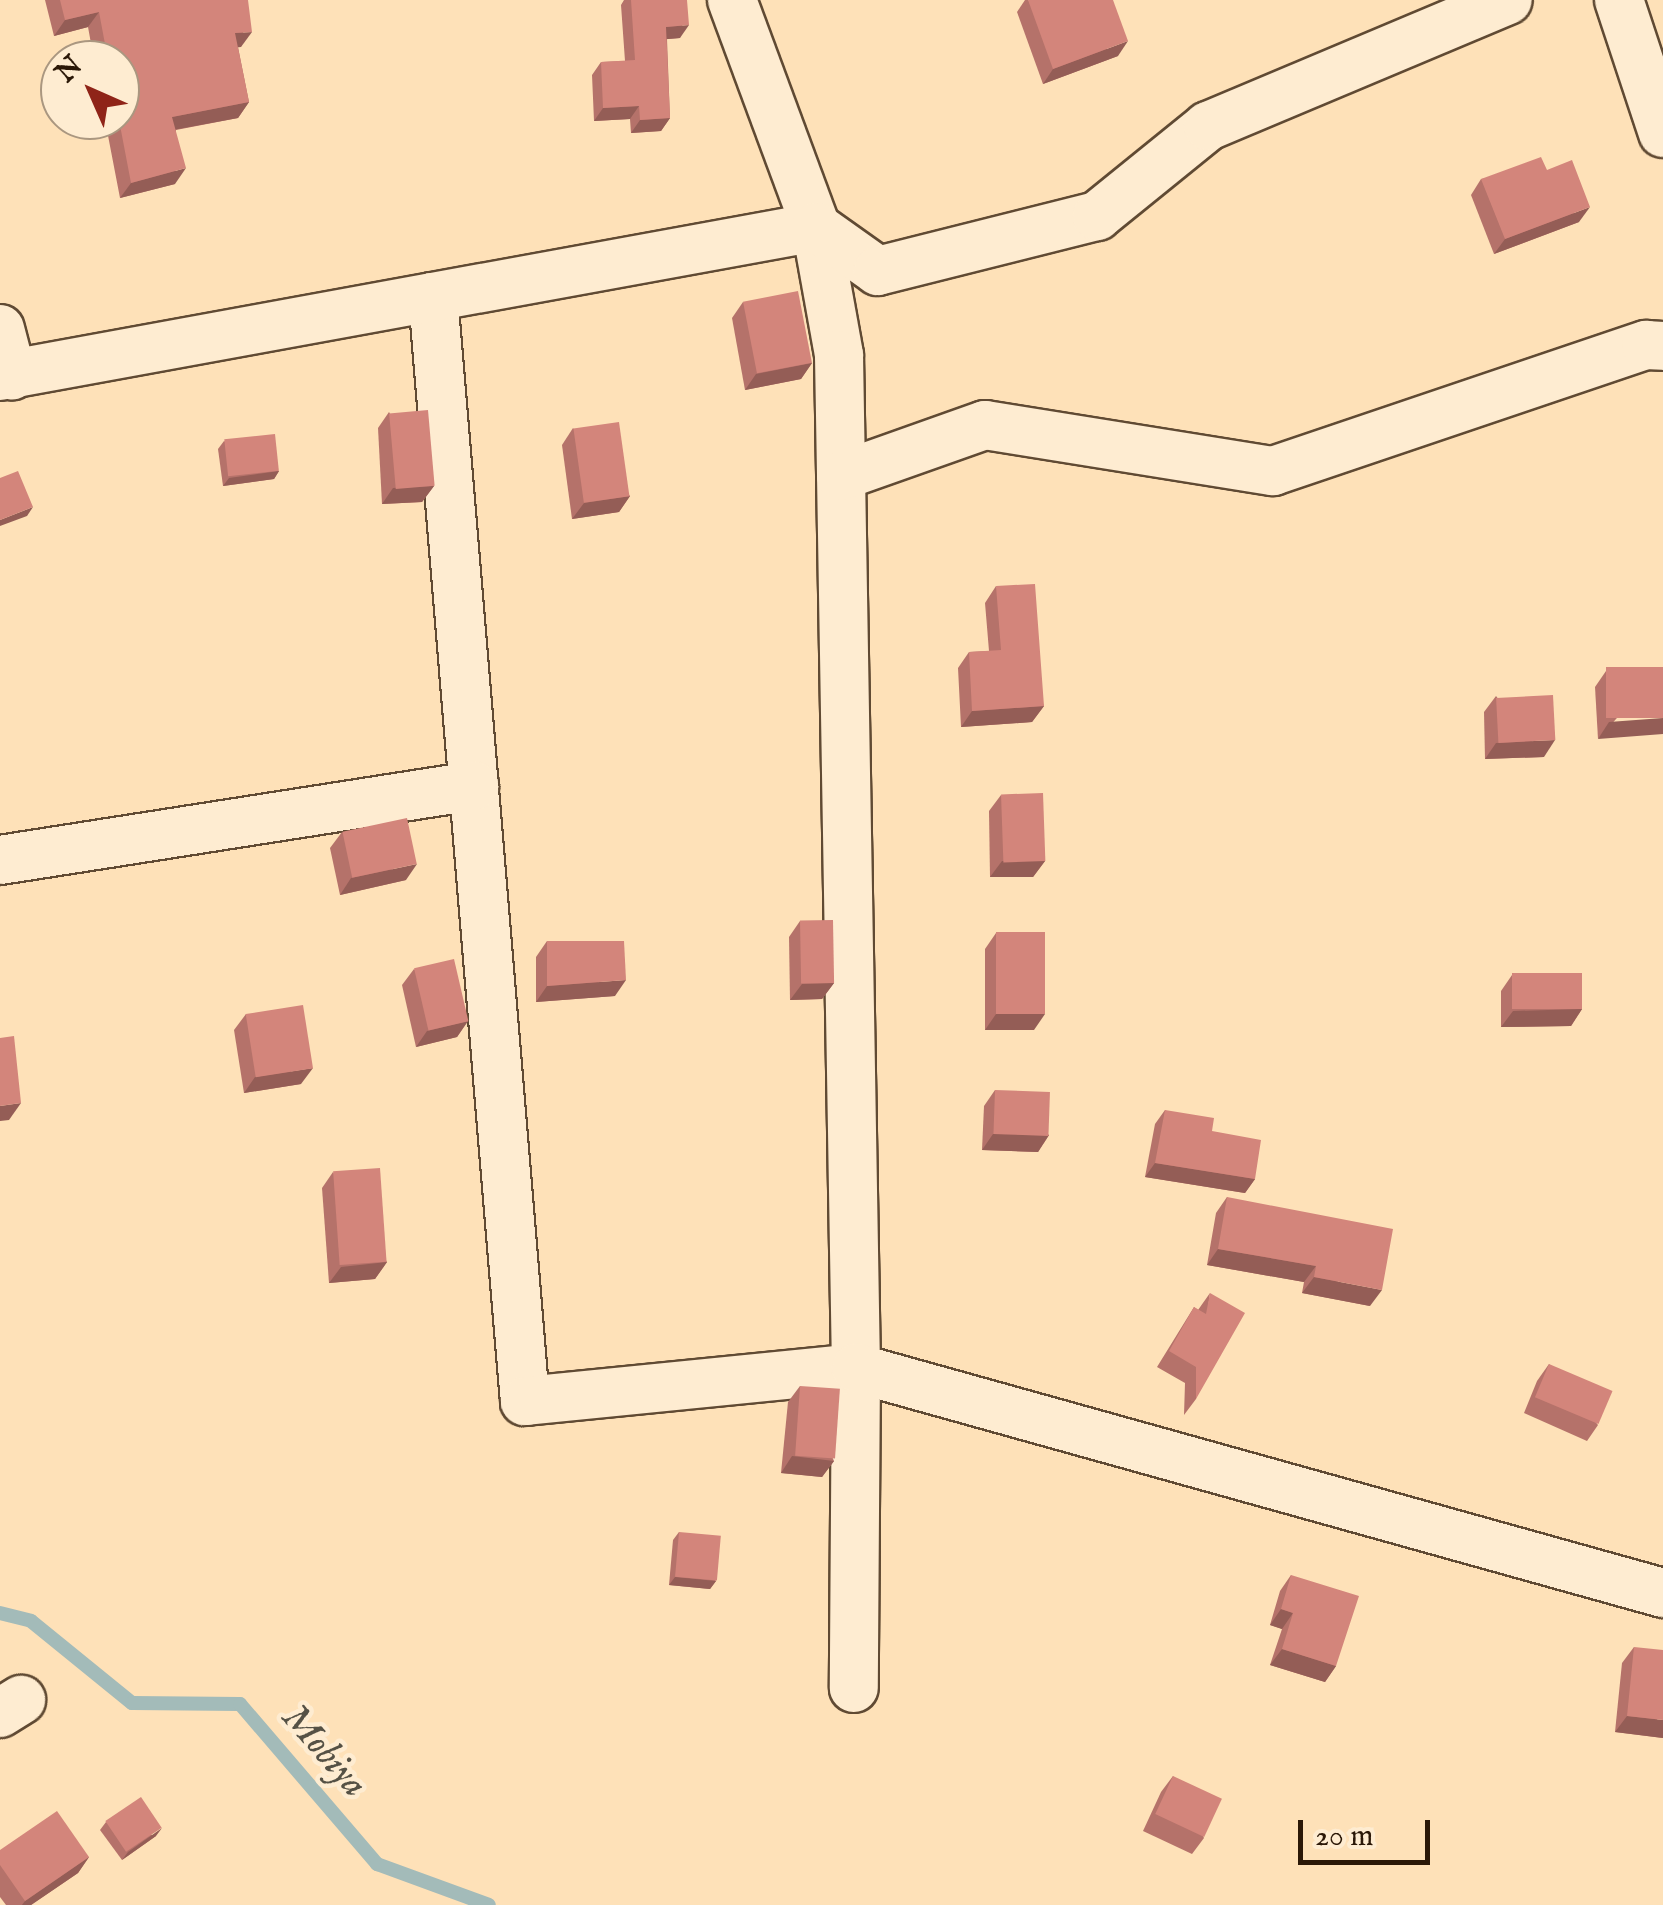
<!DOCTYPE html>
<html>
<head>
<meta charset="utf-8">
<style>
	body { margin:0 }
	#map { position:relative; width:1663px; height:1905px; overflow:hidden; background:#fee1b8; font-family:"IM FELL English",serif }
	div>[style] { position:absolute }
	.stream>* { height:14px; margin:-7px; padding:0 7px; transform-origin:7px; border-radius:7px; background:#a3bbb9 }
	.roads { filter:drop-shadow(2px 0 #604a33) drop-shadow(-2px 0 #604a33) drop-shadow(0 2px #604a33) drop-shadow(0 -2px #604a33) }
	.street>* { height:48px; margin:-24px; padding:0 24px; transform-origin:24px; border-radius:24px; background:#feecd1 }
	.wall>* { inset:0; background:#b5726a }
	.shaded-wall>* { inset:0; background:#945d56 }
	.building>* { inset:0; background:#d3857b; transform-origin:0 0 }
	span { translate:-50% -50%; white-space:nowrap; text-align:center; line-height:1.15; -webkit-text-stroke:9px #feecd1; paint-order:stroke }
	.water-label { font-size:38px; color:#555145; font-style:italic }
	.north { position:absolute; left:40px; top:40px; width:100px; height:100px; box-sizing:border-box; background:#feecd1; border:2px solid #aa9780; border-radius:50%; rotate:315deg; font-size:28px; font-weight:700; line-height:40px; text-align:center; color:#2b1807 }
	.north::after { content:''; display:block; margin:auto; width:35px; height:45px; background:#8f2418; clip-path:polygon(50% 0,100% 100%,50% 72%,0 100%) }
	.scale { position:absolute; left:1298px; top:1820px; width:132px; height:45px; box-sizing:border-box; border:5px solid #2b1807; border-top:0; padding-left:12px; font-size:30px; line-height:35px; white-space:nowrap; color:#2b1807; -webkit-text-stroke:8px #feecd1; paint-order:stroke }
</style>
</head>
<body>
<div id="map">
	<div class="stream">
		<div style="left:0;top:1613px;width:32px;rotate:14deg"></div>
		<div style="left:31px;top:1621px;width:130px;rotate:39.1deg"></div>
		<div style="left:132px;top:1703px;width:108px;rotate:0.5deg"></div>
		<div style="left:240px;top:1704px;width:211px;rotate:49.4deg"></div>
		<div style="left:377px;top:1864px;width:119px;rotate:20.1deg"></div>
	</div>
	<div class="roads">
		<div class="street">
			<div style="left:732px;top:0;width:242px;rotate:69.7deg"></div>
			<div style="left:816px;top:227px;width:130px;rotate:79.8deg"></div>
			<div style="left:839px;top:355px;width:1013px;rotate:89.04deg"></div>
			<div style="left:856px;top:1368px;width:320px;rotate:90.4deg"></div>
			<div style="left:1619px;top:0;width:140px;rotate:71.7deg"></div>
			<div style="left:433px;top:297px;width:1108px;rotate:85.24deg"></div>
			<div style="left:525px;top:1401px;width:333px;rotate:-5.7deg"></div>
			<div style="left:856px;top:1368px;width:838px;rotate:15.58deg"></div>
			<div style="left:0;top:329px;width:48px;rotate:75.4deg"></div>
			<div style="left:0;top:376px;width:829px;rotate:-10.35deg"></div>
			<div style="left:816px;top:227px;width:76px;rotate:35.4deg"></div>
			<div style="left:878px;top:271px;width:226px;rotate:-14.1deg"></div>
			<div style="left:1097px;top:216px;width:143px;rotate:-39deg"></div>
			<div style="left:1208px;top:126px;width:325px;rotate:-22.8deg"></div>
			<div style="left:841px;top:476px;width:153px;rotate:-19.5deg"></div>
			<div style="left:985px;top:425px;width:292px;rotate:9.1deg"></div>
			<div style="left:1273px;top:471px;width:394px;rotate:-18.7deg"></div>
			<div style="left:1646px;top:345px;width:17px;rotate:3deg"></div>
			<div style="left:0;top:860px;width:480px;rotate:-8.9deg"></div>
			<div style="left:0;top:1713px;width:25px;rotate:-32deg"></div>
		</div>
	</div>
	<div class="wall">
		<div style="clip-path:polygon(45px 0,248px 0,241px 47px,238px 47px,249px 102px,238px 118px,176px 130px,175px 184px,120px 198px,105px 120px,120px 120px,120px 60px,94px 60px,88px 27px,54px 36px)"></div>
		<div style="clip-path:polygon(624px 0,687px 0,680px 38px,667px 39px,670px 118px,661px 131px,631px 133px,630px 119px,594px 121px,592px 75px,601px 62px,625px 61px,621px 5px)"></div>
		<div style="clip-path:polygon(1025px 0,1028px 0,1118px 56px,1043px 84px,1017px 12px)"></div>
		<div style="clip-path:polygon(1547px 170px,1579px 222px,1494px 254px,1471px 195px,1481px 179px)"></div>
		<div style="clip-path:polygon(743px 302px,812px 363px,801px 379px,745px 390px,732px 318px)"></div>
		<div style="clip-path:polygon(389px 412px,434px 486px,422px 502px,382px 504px,378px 428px)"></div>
		<div style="clip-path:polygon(573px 428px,630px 496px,619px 512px,572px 519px,562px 445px)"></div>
		<div style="clip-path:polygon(224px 441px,279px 471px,274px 479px,223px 486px,218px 449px)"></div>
		<div style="clip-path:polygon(996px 586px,1044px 706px,1032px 722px,961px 727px,958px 668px,969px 652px,989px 651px,985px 603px)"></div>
		<div style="clip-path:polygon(1663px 667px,1598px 739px,1595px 687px,1606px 671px)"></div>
		<div style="clip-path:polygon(1496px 696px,1544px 757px,1485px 759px,1484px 712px)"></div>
		<div style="clip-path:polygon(1001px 795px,1045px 861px,1033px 877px,990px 877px,989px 811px)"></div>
		<div style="clip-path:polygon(342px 832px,406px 880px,340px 895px,330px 848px)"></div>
		<div style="clip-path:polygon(800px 921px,834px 983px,822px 999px,790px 1000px,789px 937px)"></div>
		<div style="clip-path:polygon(996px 933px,1034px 1030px,985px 1030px,985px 949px)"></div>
		<div style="clip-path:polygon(547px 941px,615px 996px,536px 1002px,536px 957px)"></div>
		<div style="clip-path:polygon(414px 969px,468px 1021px,457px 1037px,416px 1047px,402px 985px)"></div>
		<div style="clip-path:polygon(1512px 975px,1582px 1009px,1571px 1026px,1501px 1027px,1501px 991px)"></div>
		<div style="clip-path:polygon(246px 1014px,301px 1084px,244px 1093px,234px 1030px)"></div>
		<div style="clip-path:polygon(995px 1090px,1049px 1135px,1038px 1152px,982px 1150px,984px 1106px)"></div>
		<div style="clip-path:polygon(1165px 1110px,1255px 1179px,1245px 1193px,1145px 1177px,1155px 1124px)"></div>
		<div style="clip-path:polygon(333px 1172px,387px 1262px,375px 1279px,329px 1283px,322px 1188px)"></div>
		<div style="clip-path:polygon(1227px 1197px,1370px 1306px,1302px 1293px,1304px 1282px,1207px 1265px,1216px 1213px)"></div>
		<div style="clip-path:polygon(1210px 1293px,1196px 1399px,1184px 1415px,1185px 1383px,1157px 1367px,1194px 1307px,1198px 1310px)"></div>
		<div style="clip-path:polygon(1549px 1364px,1598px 1425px,1587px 1441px,1524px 1413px,1537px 1381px)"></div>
		<div style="clip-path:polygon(800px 1386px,834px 1461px,822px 1477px,781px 1473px,788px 1402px)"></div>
		<div style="clip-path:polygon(679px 1532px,716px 1581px,710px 1589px,669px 1585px,673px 1540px)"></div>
		<div style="clip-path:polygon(1291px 1575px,1336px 1666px,1325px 1682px,1270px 1665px,1282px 1629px,1270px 1625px,1280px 1591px)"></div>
		<div style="clip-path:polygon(1634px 1647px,1663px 1738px,1615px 1732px,1622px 1663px)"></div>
		<div style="clip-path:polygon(1173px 1776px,1204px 1838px,1192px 1854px,1143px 1831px,1161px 1792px)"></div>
		<div style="clip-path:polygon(106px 1822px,156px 1836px,122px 1860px,100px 1830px)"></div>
		<div style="clip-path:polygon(0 1850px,89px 1857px,78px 1873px,31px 1905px,6px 1905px,0 1897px)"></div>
	</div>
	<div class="shaded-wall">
		<div style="clip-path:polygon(99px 12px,88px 27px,54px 36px,65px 20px)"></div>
		<div style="clip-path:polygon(689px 25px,680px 38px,657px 40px,666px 27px)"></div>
		<div style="clip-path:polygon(252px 32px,241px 47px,224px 49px,235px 33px)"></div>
		<div style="clip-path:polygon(1128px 41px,1118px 56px,1043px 84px,1053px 69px)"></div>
		<div style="clip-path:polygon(249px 102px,238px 118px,162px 132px,172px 117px)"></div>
		<div style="clip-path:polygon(639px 106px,630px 119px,594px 121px,603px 108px)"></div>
		<div style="clip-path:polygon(670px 118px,661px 131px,631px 133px,640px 120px)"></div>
		<div style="clip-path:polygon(186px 168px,175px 184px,120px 198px,131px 183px)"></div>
		<div style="clip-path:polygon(1590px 207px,1579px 222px,1494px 254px,1505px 239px)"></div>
		<div style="clip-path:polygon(812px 363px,801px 379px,745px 390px,756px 374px)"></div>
		<div style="clip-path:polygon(279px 471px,274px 479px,223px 486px,229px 478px)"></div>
		<div style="clip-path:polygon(434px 486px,422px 502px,382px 504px,393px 488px)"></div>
		<div style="clip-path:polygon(630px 496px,619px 512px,572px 519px,584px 503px)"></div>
		<div style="clip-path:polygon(33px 507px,27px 516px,0 526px,0 520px)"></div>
		<div style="clip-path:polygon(1044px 706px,1032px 722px,961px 727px,972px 711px)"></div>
		<div style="clip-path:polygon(1663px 718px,1663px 734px,1598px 739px,1609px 722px)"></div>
		<div style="clip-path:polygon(1555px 740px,1544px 757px,1485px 759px,1496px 743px)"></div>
		<div style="clip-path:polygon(1002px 861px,1045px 861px,1033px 877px,990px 877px)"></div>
		<div style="clip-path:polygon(417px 864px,406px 880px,340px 895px,351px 878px)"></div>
		<div style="clip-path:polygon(626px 980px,615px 996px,536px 1002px,547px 986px)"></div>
		<div style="clip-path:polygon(834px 983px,822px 999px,790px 1000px,802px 984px)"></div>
		<div style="clip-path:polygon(1582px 1009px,1571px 1026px,1501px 1027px,1513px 1011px)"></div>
		<div style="clip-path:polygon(996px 1014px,1045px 1014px,1034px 1030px,985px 1030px)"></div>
		<div style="clip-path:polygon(468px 1021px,457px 1037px,416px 1047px,427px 1031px)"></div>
		<div style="clip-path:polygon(313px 1068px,301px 1084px,244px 1093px,255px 1077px)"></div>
		<div style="clip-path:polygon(21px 1103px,9px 1120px,0 1121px,0 1106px)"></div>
		<div style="clip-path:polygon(993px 1134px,1049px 1135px,1038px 1152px,982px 1150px)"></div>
		<div style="clip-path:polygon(1155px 1163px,1255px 1179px,1245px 1193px,1145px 1177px)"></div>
		<div style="clip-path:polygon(1218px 1249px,1316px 1266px,1304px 1282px,1207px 1265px)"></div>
		<div style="clip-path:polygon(387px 1262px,375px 1279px,329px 1283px,341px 1267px)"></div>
		<div style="clip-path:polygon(1314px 1277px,1382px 1290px,1370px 1306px,1302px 1293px)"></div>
		<div style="clip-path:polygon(792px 1456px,834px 1461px,822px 1477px,781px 1473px)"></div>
		<div style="clip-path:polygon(675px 1577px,716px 1581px,710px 1589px,669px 1585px)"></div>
		<div style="clip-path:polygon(1281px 1609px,1293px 1613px,1282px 1629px,1270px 1625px)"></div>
		<div style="clip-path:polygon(1282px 1649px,1336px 1666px,1325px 1682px,1270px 1665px)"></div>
		<div style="clip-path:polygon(1627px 1716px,1663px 1720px,1663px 1738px,1615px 1732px)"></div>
		<div style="clip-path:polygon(162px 1828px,156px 1836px,122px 1860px,128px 1852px)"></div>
		<div style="clip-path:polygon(89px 1857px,78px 1873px,31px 1905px,22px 1905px,25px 1901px)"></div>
	</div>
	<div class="building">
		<div style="clip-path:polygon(60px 0,248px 0,252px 32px,235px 33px,249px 102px,172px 117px,186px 168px,131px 183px,119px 120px,120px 60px,108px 60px,99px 12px,65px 20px)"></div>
		<div style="clip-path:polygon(631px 0,687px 0,689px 25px,666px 27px,670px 118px,640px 120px,639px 106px,603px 108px,601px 62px,635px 60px)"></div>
		<div style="clip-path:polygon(1028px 0,1113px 0,1128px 41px,1053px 69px)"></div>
		<div style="clip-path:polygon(1541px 157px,1547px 170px,1572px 160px,1590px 207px,1505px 239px,1481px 179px)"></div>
		<div style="left:798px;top:291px;width:73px;height:56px;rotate:79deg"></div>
		<div style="left:428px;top:410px;width:76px;height:39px;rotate:85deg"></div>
		<div style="left:619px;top:422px;width:75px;height:46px;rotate:82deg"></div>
		<div style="left:275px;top:434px;width:37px;height:51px;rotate:84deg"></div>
		<div style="clip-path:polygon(18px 471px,33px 507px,0 520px,0 478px)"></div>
		<div style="clip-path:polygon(1035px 584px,1044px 706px,972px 711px,969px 652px,1001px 650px,996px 586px)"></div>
		<div style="left:1663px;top:667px;width:51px;height:57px;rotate:90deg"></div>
		<div style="left:1553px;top:695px;width:45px;height:57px;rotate:87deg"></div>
		<div style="left:1043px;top:793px;width:68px;height:42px;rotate:88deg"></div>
		<div style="left:407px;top:818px;width:47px;height:66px;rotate:78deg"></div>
		<div style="left:833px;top:920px;width:63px;height:33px;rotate:89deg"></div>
		<div style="left:1045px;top:932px;width:82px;height:49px;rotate:90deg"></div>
		<div style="clip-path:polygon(547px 941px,624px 941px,626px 980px,547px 986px)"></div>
		<div style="left:454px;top:959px;width:64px;height:41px;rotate:77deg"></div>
		<div style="left:1582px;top:973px;width:36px;height:70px;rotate:90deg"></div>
		<div style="left:303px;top:1005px;width:64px;height:58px;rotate:81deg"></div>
		<div style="clip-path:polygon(14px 1036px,21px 1103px,0 1106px,0 1038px)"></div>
		<div style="left:995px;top:1090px;width:55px;height:44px;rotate:2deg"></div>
		<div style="clip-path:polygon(1165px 1110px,1214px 1118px,1212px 1131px,1261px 1140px,1255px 1179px,1155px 1163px)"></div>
		<div style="left:380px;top:1168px;width:94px;height:47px;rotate:86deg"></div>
		<div style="clip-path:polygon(1227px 1197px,1393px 1229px,1382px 1290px,1314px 1277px,1316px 1266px,1218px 1249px)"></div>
		<div style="clip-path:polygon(1210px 1293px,1245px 1313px,1196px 1399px,1196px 1367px,1169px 1351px,1194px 1307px,1206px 1314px)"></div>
		<div style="left:1549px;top:1364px;width:69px;height:36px;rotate:23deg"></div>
		<div style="left:800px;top:1386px;width:40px;height:70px;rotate:4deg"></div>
		<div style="left:679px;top:1532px;width:42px;height:45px;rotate:5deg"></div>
		<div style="clip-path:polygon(1291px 1575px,1359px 1596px,1336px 1666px,1282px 1649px,1293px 1613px,1281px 1609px)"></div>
		<div style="clip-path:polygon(1634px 1647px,1663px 1650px,1663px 1720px,1627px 1716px)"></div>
		<div style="left:1173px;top:1776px;width:54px;height:42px;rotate:25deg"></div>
		<div style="left:141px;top:1797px;width:37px;height:43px;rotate:56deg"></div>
		<div style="clip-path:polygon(57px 1811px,89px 1857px,25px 1901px,0 1865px,0 1850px)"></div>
	</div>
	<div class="water-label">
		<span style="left:323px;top:1752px;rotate:49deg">Mobiya</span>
	</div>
	<div class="north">N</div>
	<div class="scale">20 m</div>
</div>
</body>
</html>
